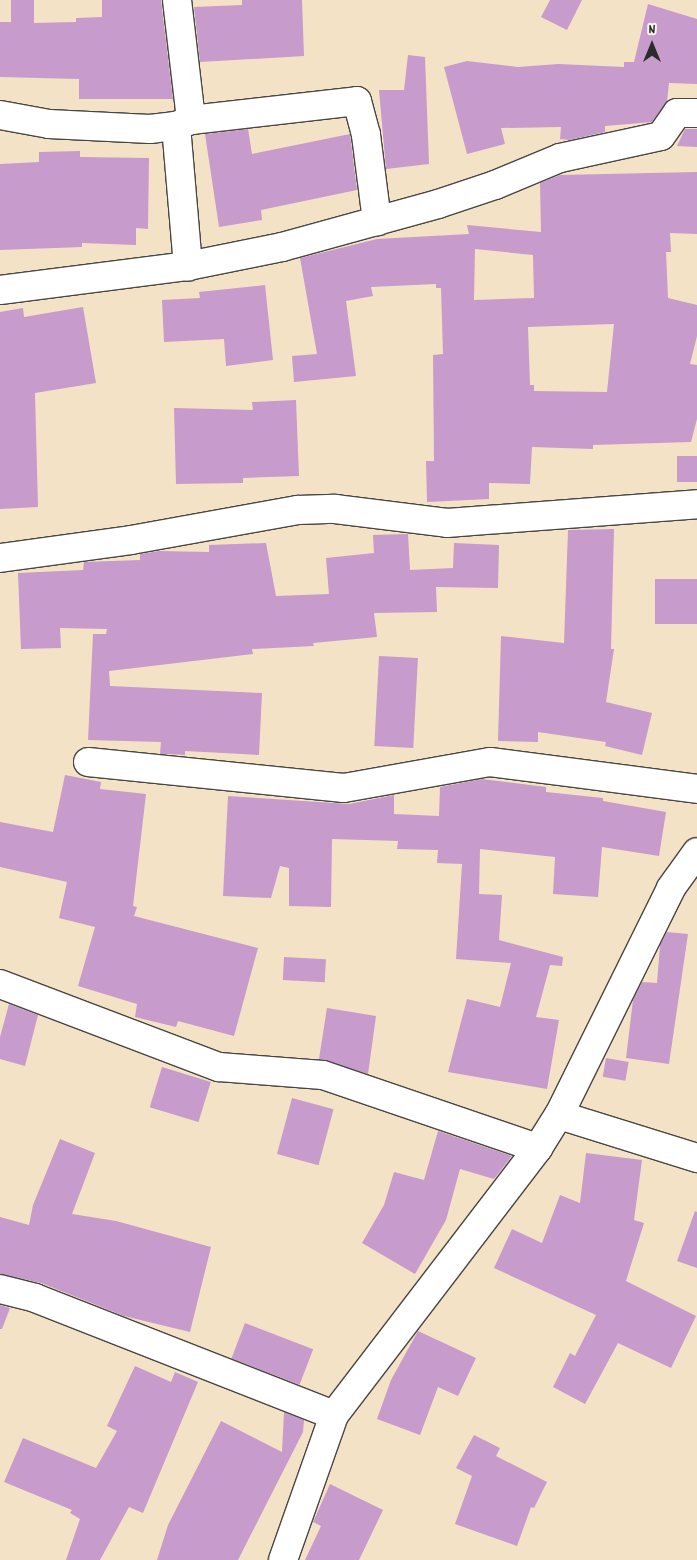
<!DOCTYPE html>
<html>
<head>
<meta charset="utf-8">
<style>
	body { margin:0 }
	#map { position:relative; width:697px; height:1560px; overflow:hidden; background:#f3e2c6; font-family:Dekko,sans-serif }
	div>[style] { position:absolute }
	.building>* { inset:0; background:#c79bcb; transform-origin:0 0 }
	.roads { filter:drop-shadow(1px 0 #494642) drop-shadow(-1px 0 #494642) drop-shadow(0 1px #494642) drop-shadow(0 -1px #494642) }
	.minor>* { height:28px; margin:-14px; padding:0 14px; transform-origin:14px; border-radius:14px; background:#fff }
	span { translate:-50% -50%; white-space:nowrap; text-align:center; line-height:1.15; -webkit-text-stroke:4px #fbf7ec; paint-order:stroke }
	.north { position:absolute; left:627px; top:20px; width:50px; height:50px; -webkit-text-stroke:4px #fbf7ec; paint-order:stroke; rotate:0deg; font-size:14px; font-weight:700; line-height:20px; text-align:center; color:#2b2b2b }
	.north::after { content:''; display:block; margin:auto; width:18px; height:22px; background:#2b2b2b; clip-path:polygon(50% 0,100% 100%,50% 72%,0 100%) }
</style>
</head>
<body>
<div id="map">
	<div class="building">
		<div style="clip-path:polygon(11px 0,34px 0,34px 23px,76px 22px,76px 18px,102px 17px,102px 0,161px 0,173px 99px,79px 99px,79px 79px,0 77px,0 22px,11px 22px)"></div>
		<div style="clip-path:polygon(242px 0,302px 0,304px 56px,200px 62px,194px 7px,242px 5px)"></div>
		<div style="clip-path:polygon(550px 0,582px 0,567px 30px,541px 17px)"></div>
		<div style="clip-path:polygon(648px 4px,697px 19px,697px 84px,669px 83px,667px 102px,652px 122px,605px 126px,605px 132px,570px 140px,560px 139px,561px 127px,501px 128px,505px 144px,467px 154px,444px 67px,467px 61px,518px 67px,558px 64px,624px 67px,624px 62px,634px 62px)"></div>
		<div style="clip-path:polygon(408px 55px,425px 57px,429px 164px,386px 169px,379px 90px,404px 90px)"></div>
		<div style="clip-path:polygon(248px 129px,252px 154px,350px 134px,357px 190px,261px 210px,262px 220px,219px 227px,205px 134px)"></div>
		<div style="clip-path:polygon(685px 129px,697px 129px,697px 147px,677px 146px)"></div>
		<div style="clip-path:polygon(80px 151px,80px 157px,149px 158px,148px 229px,136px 228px,136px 245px,82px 243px,82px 247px,0 250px,0 164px,39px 162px,39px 152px)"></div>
		<div style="clip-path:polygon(evenodd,697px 172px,697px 234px,670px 233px,671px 252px,666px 252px,668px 298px,697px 305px,697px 336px,690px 364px,697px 365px,697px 419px,691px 442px,593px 445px,593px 449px,532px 447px,530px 484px,489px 483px,489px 499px,427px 502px,426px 461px,434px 461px,433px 355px,443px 354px,441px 288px,436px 288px,436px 284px,371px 287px,373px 296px,346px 301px,356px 376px,294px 382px,292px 356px,317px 354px,300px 258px,377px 239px,469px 234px,467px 225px,541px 232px,540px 183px,560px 175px,697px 172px,475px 249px,533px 255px,534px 298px,474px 300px,475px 249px,697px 172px,614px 324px,607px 392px,534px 391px,534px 385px,530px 385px,528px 327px,614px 324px)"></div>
		<div style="clip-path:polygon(265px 285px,273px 360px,226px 366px,224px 339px,164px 342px,162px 300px,200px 298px,199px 292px)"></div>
		<div style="clip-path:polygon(83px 307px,96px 383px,35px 393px,38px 507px,0 509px,0 312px,23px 308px,24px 317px)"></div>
		<div style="clip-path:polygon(296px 400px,299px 476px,243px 478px,243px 483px,176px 484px,174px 408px,253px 410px,252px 402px)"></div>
		<div style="left:677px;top:456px;width:20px;height:26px"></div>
		<div style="clip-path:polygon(614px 529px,611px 649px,614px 649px,606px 702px,652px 713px,642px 755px,605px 746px,606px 742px,538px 732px,538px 742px,498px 741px,501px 636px,564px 643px,568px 530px)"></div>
		<div style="clip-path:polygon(408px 534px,410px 570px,453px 568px,454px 543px,499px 545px,498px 588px,436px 587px,437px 612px,374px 613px,377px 637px,313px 643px,314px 646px,252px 649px,253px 654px,109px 671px,110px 686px,262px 693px,259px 755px,185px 751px,185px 755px,168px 754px,160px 754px,161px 742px,88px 740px,93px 634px,106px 634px,107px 629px,60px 628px,61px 648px,21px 649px,18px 573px,83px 570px,84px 562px,140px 560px,140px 554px,159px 551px,209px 552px,209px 545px,266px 543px,276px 596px,329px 594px,326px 558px,374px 553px,373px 535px)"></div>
		<div style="left:697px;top:579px;width:45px;height:42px;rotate:90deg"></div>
		<div style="left:379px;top:656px;width:39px;height:90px;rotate:3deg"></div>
		<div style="clip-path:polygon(65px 775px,101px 782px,100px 789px,146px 794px,133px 906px,137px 907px,134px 916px,258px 948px,234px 1036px,178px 1021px,176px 1027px,135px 1017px,137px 1004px,78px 986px,95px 927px,59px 918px,67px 882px,0 867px,0 822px,53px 832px)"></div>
		<div style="clip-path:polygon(482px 779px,546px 787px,546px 792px,603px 798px,603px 801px,666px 812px,659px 856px,602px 847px,598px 897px,553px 894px,555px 857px,480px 849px,479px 894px,502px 895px,499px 940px,563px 957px,562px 966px,550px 965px,536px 1017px,559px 1020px,547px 1089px,448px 1072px,467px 999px,500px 1007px,511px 963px,456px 959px,462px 864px,437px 863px,438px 850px,397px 849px,398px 841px,332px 839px,331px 907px,289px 906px,289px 868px,280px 866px,271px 898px,223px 896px,228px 796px,349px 804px,394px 795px,394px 814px,439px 816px,440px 787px)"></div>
		<div style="clip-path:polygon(667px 932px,688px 934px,669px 1064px,626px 1058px,633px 1000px,642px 982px,657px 983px,660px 945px)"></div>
		<div style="left:284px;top:957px;width:42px;height:23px;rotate:3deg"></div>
		<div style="clip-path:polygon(9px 1004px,38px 1015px,25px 1066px,0 1059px,0 1037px)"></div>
		<div style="clip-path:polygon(327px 1008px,376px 1016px,368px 1074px,319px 1059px)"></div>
		<div style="left:606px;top:1058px;width:23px;height:19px;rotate:10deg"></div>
		<div style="left:162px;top:1067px;width:51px;height:42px;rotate:17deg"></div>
		<div style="left:292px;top:1098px;width:43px;height:58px;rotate:15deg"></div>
		<div style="clip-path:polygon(438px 1131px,512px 1156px,494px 1179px,460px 1169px,446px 1220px,415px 1274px,362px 1243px,384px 1205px,394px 1172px,424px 1180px)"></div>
		<div style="clip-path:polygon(60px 1139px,95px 1153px,72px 1214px,116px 1221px,211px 1247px,190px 1332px,124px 1316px,41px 1283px,0 1274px,0 1217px,29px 1225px,33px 1205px)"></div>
		<div style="clip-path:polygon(586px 1153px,642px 1160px,634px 1220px,644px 1223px,626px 1281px,696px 1316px,671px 1368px,618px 1343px,585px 1404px,553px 1387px,570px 1353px,575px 1356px,596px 1315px,494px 1268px,512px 1229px,542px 1243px,560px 1195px,580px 1203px)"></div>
		<div style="clip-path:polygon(695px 1211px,697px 1212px,697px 1268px,677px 1261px)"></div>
		<div style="clip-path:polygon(0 1305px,10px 1308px,2px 1329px,0 1329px)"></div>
		<div style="left:245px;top:1323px;width:73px;height:38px;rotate:21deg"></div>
		<div style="clip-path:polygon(418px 1331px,476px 1358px,458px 1396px,438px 1387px,420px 1435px,377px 1419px,391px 1380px)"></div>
		<div style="clip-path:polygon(135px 1366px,171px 1382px,175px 1372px,198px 1382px,143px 1513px,129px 1507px,100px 1560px,66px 1560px,80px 1519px,70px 1513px,72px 1510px,4px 1482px,23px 1438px,96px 1468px,117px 1431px,107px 1426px)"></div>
		<div style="clip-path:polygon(284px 1412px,304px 1420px,303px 1432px,238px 1560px,157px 1560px,168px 1525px,221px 1421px,282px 1452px)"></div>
		<div style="clip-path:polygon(474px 1435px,500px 1448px,496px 1456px,547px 1482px,534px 1508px,531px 1507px,517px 1546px,455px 1524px,472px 1476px,456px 1468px)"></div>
		<div style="clip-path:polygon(330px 1484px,383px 1510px,359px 1560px,305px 1560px,321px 1526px,313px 1522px)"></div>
	</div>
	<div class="roads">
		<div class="minor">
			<div style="left:177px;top:0;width:121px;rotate:83.3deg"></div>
			<div style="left:0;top:115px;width:50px;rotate:10.4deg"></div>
			<div style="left:49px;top:124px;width:101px;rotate:2.8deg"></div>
			<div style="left:150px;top:129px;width:26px;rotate:-7deg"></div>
			<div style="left:176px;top:126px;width:16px;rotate:-22deg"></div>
			<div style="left:191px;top:120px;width:167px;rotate:-6.5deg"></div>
			<div style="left:357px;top:101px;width:35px;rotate:75deg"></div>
			<div style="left:366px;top:135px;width:87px;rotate:82.7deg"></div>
			<div style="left:176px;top:126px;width:141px;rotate:85.1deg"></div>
			<div style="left:0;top:290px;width:190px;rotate:-7.3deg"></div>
			<div style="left:188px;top:266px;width:96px;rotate:-11.4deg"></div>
			<div style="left:282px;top:247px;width:162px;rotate:-15.4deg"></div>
			<div style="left:438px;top:204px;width:60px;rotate:-18.4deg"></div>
			<div style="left:495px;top:185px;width:70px;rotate:-22.6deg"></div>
			<div style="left:560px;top:158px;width:103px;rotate:-12.3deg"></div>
			<div style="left:661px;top:136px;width:28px;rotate:-55deg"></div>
			<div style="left:677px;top:113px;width:20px"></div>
			<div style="left:0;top:558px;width:132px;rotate:-7.8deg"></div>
			<div style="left:131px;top:540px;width:170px;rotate:-10.2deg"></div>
			<div style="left:298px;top:510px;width:37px;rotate:-2deg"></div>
			<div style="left:335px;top:509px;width:113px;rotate:7.1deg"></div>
			<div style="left:447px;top:523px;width:251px;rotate:-4.3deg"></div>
			<div style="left:88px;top:762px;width:257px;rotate:5.8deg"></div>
			<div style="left:344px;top:788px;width:148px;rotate:-10.1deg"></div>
			<div style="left:490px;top:762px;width:209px;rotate:7.4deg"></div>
			<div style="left:0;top:984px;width:234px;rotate:20.8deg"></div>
			<div style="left:219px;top:1067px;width:104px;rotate:4.4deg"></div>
			<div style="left:323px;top:1075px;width:227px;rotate:18.8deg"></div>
			<div style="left:559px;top:1115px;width:145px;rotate:17.3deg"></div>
			<div style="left:0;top:1289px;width:36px;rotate:14deg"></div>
			<div style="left:35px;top:1298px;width:321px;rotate:21.4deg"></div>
			<div style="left:283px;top:1560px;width:154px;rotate:-70.6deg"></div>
			<div style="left:334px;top:1415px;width:336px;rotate:-52.6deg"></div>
			<div style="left:538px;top:1148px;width:39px;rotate:-58deg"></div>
			<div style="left:559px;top:1115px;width:253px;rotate:-63.7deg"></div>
			<div style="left:671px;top:888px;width:44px;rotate:-54.2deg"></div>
		</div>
	</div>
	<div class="north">N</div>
</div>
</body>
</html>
